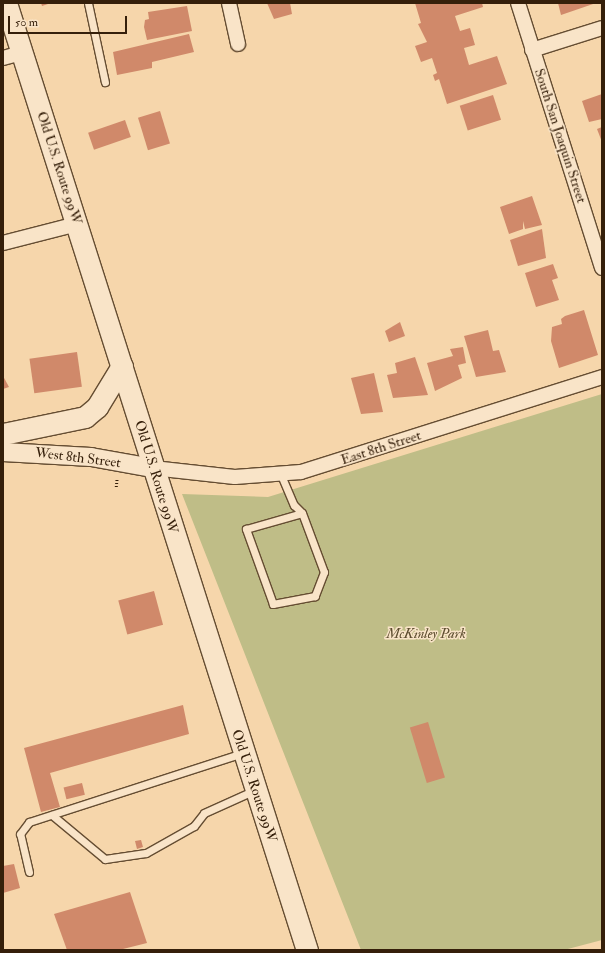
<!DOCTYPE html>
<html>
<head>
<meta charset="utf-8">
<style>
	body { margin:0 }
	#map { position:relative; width:605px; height:953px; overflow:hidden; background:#f6d6ab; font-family:"IM FELL Double Pica",serif }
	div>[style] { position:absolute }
	.green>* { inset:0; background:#bfbd87 }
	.building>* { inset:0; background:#d0896a; transform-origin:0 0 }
	.path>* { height:2.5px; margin-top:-1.25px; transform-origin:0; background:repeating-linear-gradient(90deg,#351f0a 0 1px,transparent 0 3px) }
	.roads { filter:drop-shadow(1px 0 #654d32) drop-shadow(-1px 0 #654d32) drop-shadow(0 1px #654d32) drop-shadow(0 -1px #654d32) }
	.service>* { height:7px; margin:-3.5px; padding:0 3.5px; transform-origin:3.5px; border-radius:3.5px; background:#f9e4c8 }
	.minor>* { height:14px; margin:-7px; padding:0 7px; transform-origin:7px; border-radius:7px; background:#f9e4c8 }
	.tertiary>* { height:18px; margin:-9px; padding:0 9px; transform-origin:9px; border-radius:9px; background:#f9e4c8 }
	.secondary>* { height:21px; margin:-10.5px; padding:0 10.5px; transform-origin:10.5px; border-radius:10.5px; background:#f9e4c8 }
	span { translate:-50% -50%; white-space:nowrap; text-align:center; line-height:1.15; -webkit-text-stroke:3px #f9e4c8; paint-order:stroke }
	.street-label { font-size:14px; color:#351f0a }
	.park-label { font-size:14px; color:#5e4e30; font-style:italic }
	.frame { position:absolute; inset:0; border:4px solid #351f0a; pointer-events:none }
	.scale { position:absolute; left:8px; top:16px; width:119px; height:18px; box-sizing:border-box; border:2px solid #351f0a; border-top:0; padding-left:5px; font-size:12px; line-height:14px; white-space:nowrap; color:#351f0a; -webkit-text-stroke:3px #f9e4c8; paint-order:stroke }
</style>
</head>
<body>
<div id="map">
	<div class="green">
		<div style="clip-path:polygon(602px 394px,602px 940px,564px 950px,361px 950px,182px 494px,268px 497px)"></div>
	</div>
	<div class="building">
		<div style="clip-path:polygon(41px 3px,51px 3px,42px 6px)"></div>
		<div style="clip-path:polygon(267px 3px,290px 3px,292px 14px,274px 19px)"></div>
		<div style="clip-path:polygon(415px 3px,482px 3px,483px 7px,455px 16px,460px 31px,470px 28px,475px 45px,464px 48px,469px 65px,497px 56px,507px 84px,447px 104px,439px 79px,435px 81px,433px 75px,437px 73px,432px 58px,421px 62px,415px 46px,427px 42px,418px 24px,421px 23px)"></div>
		<div style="clip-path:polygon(558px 3px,596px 3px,561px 15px)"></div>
		<div style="clip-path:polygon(187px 6px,192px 31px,147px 40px,144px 27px,145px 20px,149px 19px,148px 12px)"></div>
		<div style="clip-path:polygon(189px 34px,194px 52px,152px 62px,152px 68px,117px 75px,113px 52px)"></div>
		<div style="clip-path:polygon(602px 94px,602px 119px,589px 122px,582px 101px)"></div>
		<div style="left:493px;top:95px;width:26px;height:35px;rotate:72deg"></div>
		<div style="left:160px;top:111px;width:34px;height:23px;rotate:73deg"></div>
		<div style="left:125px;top:120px;width:18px;height:39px;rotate:71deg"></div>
		<div style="clip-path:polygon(602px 127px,602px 142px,597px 129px)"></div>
		<div style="clip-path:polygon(532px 196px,542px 225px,525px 229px,523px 221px,523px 229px,509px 234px,500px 207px)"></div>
		<div style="clip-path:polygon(542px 229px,546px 258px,518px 266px,510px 240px)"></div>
		<div style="clip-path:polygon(553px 264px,558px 278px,552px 280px,559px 300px,536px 307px,525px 273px)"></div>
		<div style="clip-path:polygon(584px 310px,598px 355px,559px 368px,551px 341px,552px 327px,562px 324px,561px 319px,565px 316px)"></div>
		<div style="clip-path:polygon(400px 322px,405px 336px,389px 342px,385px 331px)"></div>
		<div style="clip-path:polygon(488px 330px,493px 351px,499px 350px,506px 372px,476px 377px,464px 336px)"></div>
		<div style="clip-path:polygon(463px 347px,466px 363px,458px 365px,462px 378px,435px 391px,427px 363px,453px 356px,450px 349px)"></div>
		<div style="left:77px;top:352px;width:35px;height:48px;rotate:82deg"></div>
		<div style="clip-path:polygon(415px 357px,428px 395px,393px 398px,387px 375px,397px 373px,395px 363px)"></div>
		<div style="clip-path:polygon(374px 373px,383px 412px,361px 414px,351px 378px)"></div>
		<div style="clip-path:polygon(3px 376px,9px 387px,3px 389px)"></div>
		<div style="left:154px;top:591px;width:35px;height:37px;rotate:75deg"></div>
		<div style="clip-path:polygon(183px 705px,189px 734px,50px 773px,60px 807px,41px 812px,24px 748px)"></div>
		<div style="left:428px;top:722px;width:58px;height:19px;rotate:73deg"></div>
		<div style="left:82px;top:783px;width:12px;height:19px;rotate:76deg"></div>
		<div style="clip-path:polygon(141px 840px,143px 847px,137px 849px,135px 841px)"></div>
		<div style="clip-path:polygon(14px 864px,20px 888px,3px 893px,3px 866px)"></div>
		<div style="clip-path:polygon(130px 892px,147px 943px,119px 950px,67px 950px,54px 914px)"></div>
	</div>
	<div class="path">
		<div style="left:116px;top:487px;width:9px;rotate:-84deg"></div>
	</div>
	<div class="roads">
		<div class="service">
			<div style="left:88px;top:3px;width:81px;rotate:77.9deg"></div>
			<div style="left:281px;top:475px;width:33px;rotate:67deg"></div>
			<div style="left:294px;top:505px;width:11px;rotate:45deg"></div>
			<div style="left:302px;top:513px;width:63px;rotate:69.6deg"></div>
			<div style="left:324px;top:572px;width:26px;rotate:111deg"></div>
			<div style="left:315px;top:596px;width:43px;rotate:169.2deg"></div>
			<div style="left:273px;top:604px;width:80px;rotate:-109.8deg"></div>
			<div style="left:246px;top:529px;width:58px;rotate:-15.9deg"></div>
			<div style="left:52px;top:815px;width:69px;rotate:39.7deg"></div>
			<div style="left:105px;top:859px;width:41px;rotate:-8.3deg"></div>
			<div style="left:146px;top:853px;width:55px;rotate:-29.4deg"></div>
			<div style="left:194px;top:826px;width:16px;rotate:-52deg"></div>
			<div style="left:204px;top:813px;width:56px;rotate:-24.3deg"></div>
			<div style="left:29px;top:872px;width:39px;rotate:-103deg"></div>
			<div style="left:20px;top:834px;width:15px;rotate:-53deg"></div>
			<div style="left:29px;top:822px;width:225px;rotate:-17.9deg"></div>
		</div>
		<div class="minor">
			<div style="left:229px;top:3px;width:42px;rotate:77.6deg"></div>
			<div style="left:518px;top:3px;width:278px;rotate:72.4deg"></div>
			<div style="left:532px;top:50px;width:73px;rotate:-17.4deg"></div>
			<div style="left:3px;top:58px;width:20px;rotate:-15deg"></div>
			<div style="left:3px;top:243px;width:76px;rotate:-14.4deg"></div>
			<div style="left:153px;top:468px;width:82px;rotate:6.3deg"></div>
			<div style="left:235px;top:477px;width:66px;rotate:-4.3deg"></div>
			<div style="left:301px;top:472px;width:316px;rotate:-17.5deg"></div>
		</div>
		<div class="tertiary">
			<div style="left:3px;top:452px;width:88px;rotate:3.3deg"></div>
			<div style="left:91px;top:457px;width:63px;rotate:10.1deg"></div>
		</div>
		<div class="secondary">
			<div style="left:6px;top:3px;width:994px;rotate:72.37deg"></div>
			<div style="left:3px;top:434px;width:84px;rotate:-11.7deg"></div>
			<div style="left:85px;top:417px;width:16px;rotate:-40deg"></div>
			<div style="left:97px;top:407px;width:48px;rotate:-58.6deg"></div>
		</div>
	</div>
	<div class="street-label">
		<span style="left:560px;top:136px;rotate:72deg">South San Joaquin Street</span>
		<span style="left:59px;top:168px;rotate:72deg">Old U.S. Route 99W</span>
		<span style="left:381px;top:448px;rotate:-18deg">East 8th Street</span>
		<span style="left:78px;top:458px;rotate:7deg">West 8th Street</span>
		<span style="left:156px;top:477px;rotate:73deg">Old U.S. Route 99W</span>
		<span style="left:254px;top:786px;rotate:72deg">Old U.S. Route 99W</span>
	</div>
	<div class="park-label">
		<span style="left:426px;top:634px">McKinley Park</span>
	</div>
	<div class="frame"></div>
	<div class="scale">50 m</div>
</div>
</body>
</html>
